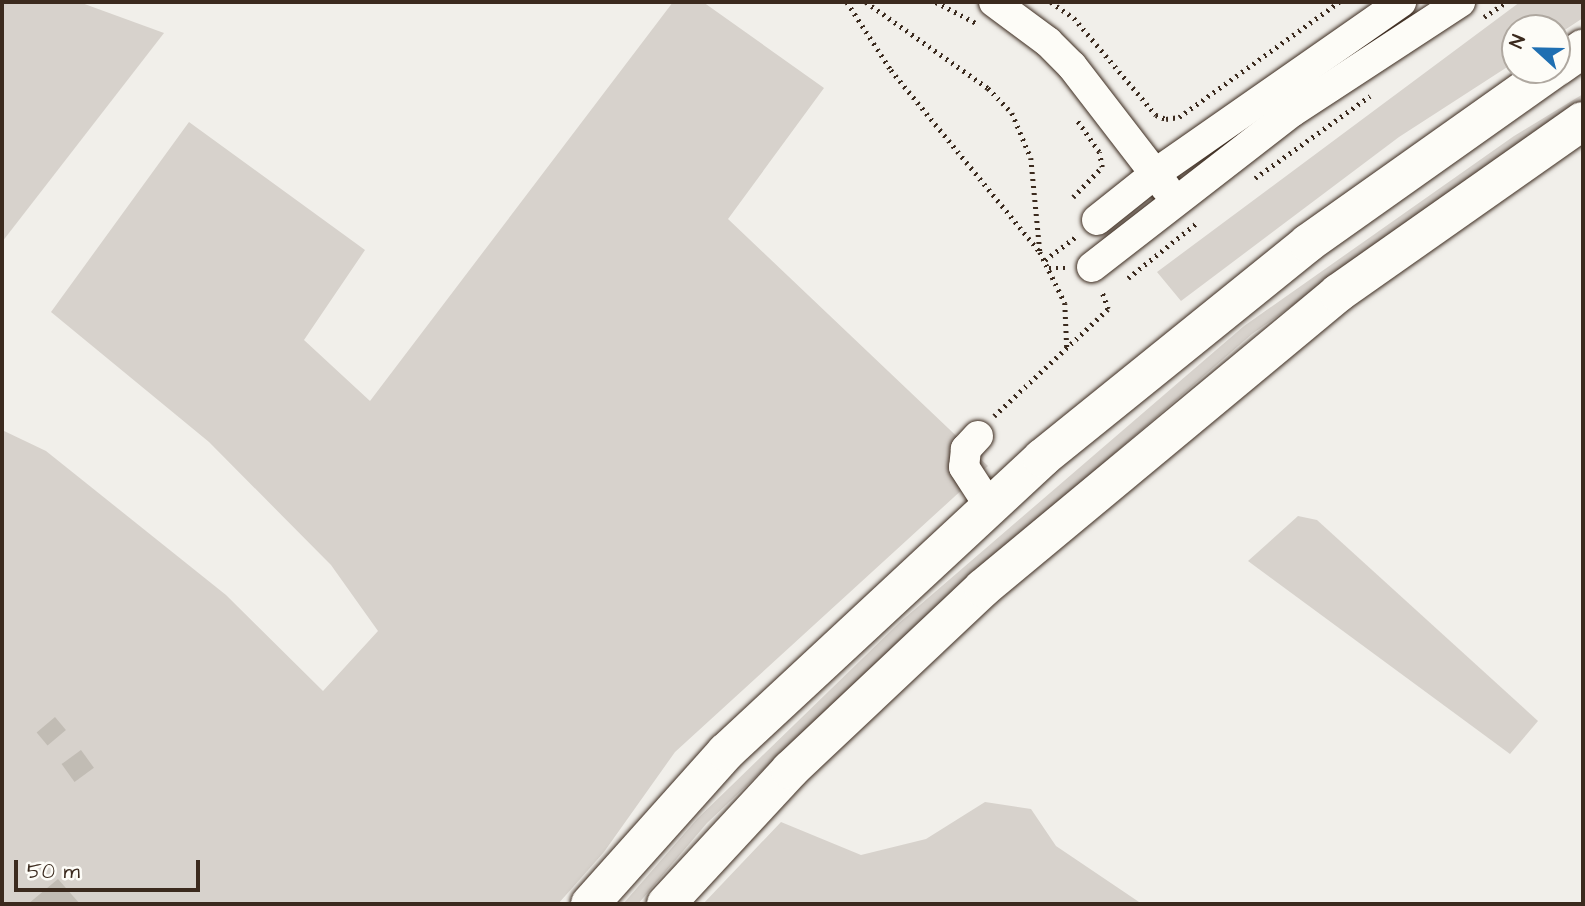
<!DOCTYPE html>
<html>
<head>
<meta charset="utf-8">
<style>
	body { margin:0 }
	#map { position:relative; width:1585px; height:906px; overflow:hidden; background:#f1efea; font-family:"Architects Daughter",sans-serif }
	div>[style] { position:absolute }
	.green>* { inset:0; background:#d7d2cc }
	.building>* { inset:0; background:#c1bcb4; transform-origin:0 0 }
	.path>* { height:4.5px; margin-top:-2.25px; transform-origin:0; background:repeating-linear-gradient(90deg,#3b2a1e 0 2px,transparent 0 7px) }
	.roads { filter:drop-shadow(0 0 2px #3b2a1e) drop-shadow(0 0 2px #3b2a1e) }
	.minor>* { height:30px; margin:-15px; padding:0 15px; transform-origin:15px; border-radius:15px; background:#fdfcf7 }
	.trunk>* { height:38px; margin:-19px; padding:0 19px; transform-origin:19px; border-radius:19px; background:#fdfcf7 }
	span { translate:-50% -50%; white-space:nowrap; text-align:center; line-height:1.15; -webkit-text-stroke:6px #fdfcf7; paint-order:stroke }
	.frame { position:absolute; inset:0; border:4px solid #3b2a1e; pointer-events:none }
	.north { position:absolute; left:1501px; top:14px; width:70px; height:70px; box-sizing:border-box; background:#fdfcf7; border:2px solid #afa8a0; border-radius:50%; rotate:292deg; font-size:19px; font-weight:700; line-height:28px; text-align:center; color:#3b2a1e }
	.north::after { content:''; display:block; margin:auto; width:24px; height:32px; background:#1f6fb2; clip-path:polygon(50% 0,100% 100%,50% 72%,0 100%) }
	.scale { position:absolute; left:14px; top:860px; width:186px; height:32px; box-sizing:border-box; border:4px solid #3b2a1e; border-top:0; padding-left:9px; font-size:21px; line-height:24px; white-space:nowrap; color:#3b2a1e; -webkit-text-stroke:5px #fdfcf7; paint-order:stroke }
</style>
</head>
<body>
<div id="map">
	<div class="green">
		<i style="clip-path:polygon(2px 2px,79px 2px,164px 33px,2px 242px)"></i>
		<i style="clip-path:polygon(673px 2px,703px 2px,824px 88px,728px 219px,988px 466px,675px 752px,604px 852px,558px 904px,2px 904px,2px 430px,46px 451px,226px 595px,323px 691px,378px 631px,331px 565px,209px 442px,51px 312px,189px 122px,365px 250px,304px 340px,370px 401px)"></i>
		<i style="clip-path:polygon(1520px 2px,1583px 2px,1583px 18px,1557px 35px,1557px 28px,1515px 28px,1515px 62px,1399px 137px,1181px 301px,1157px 272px)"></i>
		<i style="clip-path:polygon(1583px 94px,1583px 106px,1521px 145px,1252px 334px,910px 631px,707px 823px,638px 904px,623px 904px,697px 819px,899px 623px,1244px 326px,1514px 136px)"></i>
		<i style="clip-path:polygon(1298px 516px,1317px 520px,1538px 721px,1510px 754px,1248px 561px)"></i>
		<i style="clip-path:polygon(985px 802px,1031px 809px,1056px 846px,1142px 904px,703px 904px,781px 822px,861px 855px,926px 839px)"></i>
	</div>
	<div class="building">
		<i style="left:55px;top:717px;width:17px;height:24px;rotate:50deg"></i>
		<i style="left:81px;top:750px;width:22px;height:24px;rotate:54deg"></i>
		<i style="clip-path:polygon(58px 879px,80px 904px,28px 904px)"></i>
	</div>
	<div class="path">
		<i style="left:847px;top:2px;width:81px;rotate:57.1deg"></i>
		<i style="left:891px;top:70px;width:235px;rotate:50.7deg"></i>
		<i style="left:1040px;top:252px;width:57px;rotate:63.9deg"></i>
		<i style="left:1065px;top:303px;width:45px;rotate:87.5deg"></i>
		<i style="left:866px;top:2px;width:149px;rotate:35.2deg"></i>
		<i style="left:988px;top:88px;width:35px;rotate:46deg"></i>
		<i style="left:1012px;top:113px;width:49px;rotate:67.1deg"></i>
		<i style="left:1031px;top:158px;width:94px;rotate:84.5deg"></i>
		<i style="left:936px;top:2px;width:45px;rotate:27.7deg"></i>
		<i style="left:1051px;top:2px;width:28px;rotate:35deg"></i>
		<i style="left:1074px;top:18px;width:127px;rotate:49.8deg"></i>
		<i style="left:1156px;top:115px;width:11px;rotate:22deg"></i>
		<i style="left:1166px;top:119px;width:13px;rotate:-9deg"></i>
		<i style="left:1179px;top:117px;width:197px;rotate:-35.7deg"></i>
		<i style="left:1484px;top:17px;width:27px;rotate:-34deg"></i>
		<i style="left:1255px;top:178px;width:141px;rotate:-35.5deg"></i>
		<i style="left:1073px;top:197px;width:42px;rotate:-46deg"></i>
		<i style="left:1102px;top:167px;width:15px;rotate:-101deg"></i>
		<i style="left:1099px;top:152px;width:39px;rotate:-125deg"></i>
		<i style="left:1045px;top:260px;width:41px;rotate:-37.1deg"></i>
		<i style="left:1049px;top:268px;width:17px"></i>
		<i style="left:1128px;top:278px;width:90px;rotate:-38.7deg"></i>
		<i style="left:994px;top:416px;width:156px;rotate:-43.2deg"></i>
		<i style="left:1108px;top:309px;width:20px;rotate:-110deg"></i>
	</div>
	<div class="roads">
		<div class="minor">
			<i style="left:994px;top:2px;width:67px;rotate:36.5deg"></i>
			<i style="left:1048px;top:42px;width:34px;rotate:45deg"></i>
			<i style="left:1072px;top:66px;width:154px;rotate:52.4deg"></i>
			<i style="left:1097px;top:220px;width:75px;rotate:-38.5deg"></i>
			<i style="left:1156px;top:173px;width:299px;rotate:-34.9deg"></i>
			<i style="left:1092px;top:267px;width:253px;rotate:-37.8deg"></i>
			<i style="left:1292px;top:112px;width:201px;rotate:-33.2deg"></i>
			<i style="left:978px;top:436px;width:18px;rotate:133deg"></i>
			<i style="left:966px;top:449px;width:18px;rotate:96deg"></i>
			<i style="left:964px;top:467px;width:48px;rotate:57deg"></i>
		</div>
		<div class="trunk">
			<i style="left:1557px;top:67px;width:32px;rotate:-35deg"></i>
			<i style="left:590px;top:904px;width:204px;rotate:-48.2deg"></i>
			<i style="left:726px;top:752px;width:432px;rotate:-42.9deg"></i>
			<i style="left:1042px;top:458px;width:342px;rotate:-38.9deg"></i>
			<i style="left:1308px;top:243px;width:299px;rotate:-35.3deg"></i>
			<i style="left:666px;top:904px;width:183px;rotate:-47.2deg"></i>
			<i style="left:790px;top:770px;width:265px;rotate:-43.3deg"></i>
			<i style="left:983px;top:588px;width:462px;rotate:-39.7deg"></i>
			<i style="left:1338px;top:293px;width:299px;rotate:-35.1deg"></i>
		</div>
	</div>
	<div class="frame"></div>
	<div class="north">N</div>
	<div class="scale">50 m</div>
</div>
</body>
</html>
